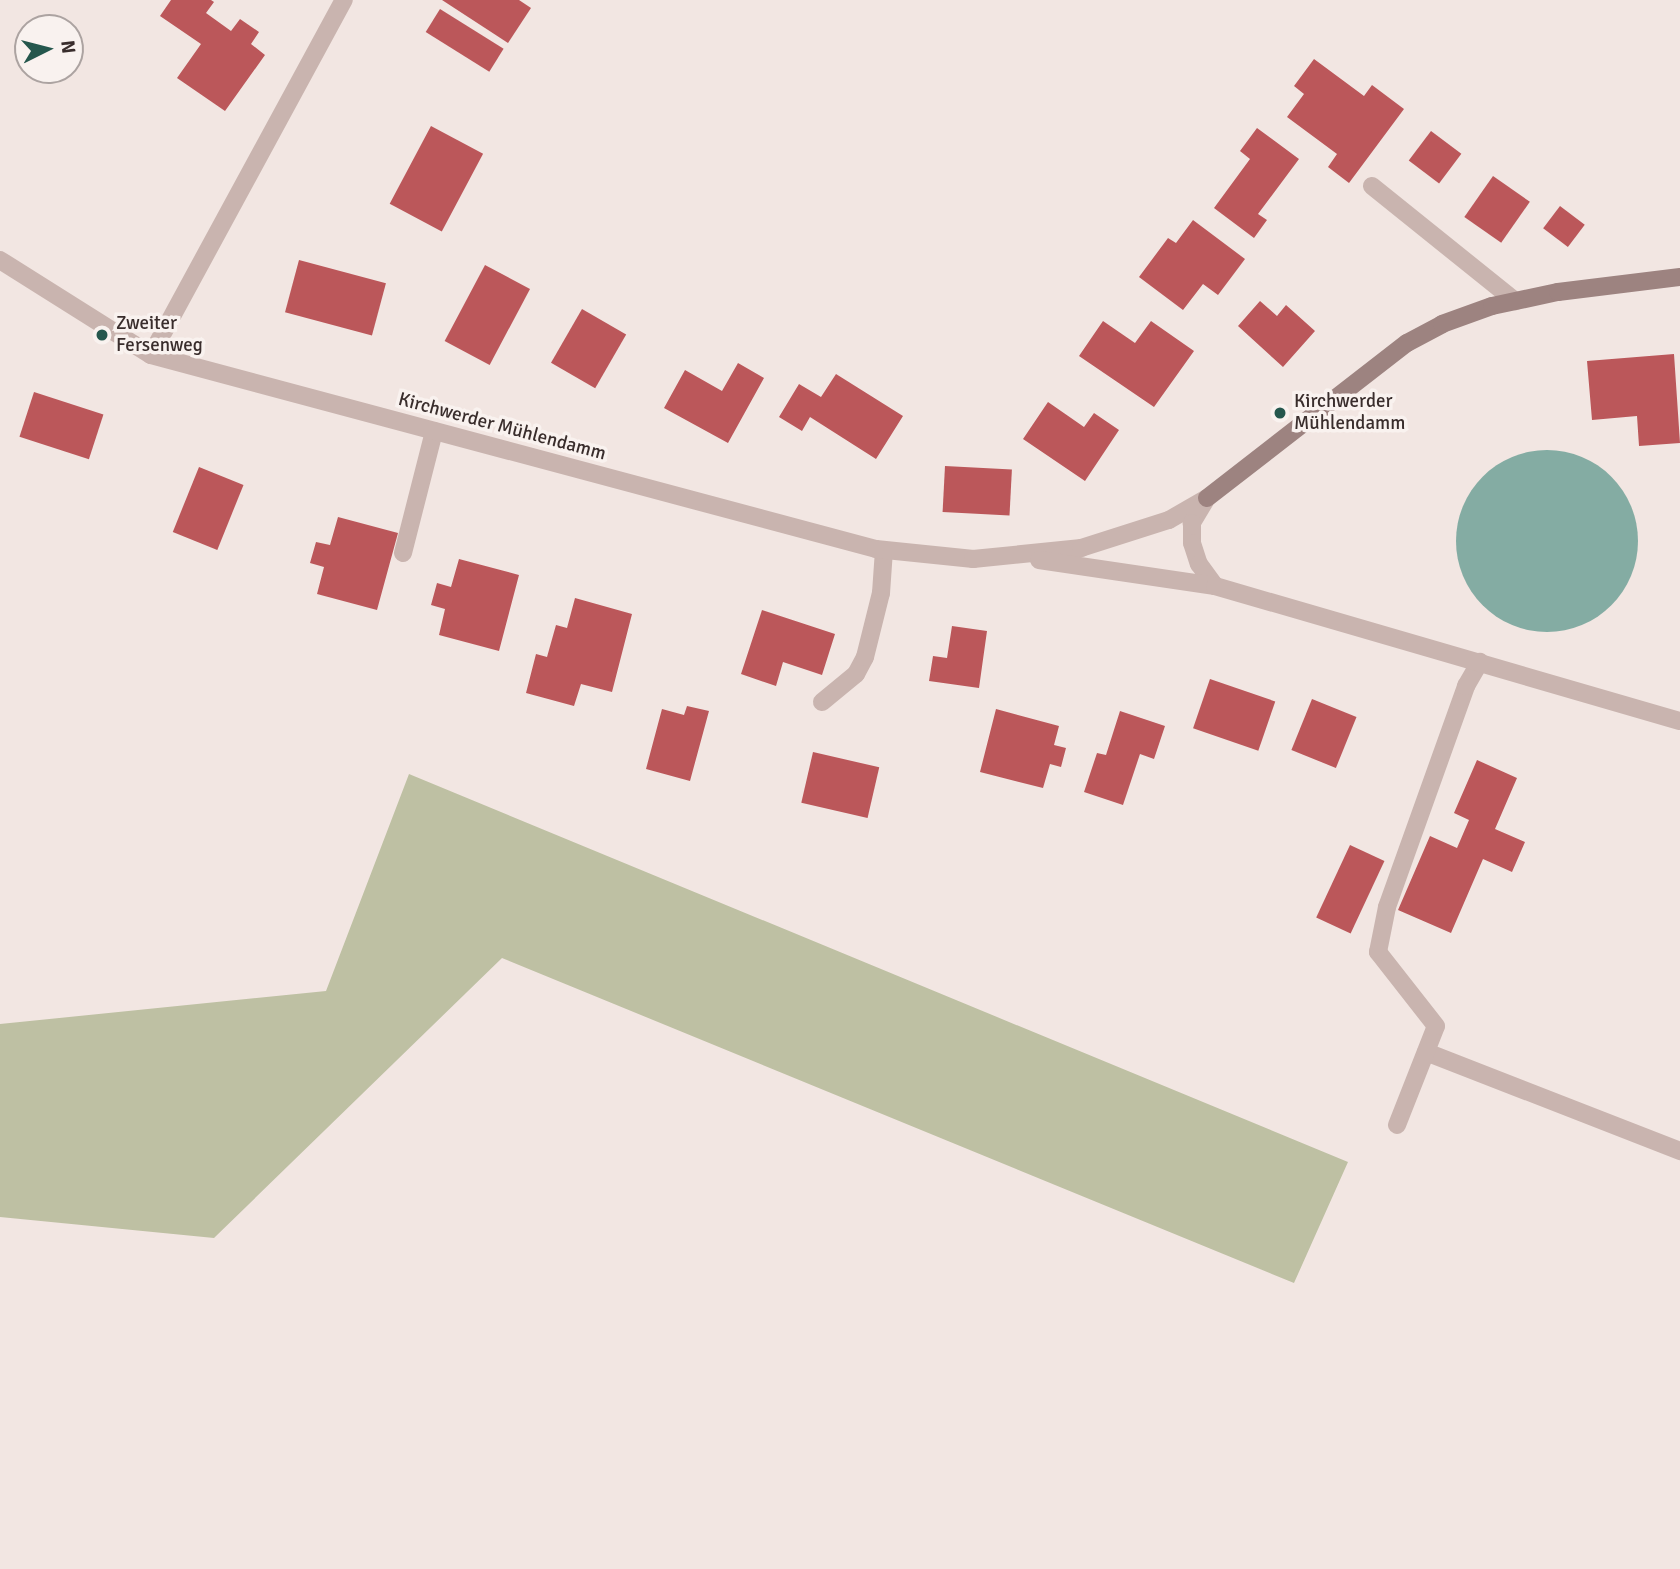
<!DOCTYPE html>
<html>
<head>
<meta charset="utf-8">
<style>
	body { margin:0 }
	#map { position:relative; width:1680px; height:1569px; overflow:hidden; background:#f2e6e2; font-family:Signika,sans-serif }
	div>[style] { position:absolute }
	.green>* { inset:0; background:#bec0a3 }
	.water>* { inset:0; background:#84aca3 }
	.round { border-radius:50% }
	.building>* { inset:0; background:#bb575a; transform-origin:0 0 }
	.lane>* { height:18px; margin:-9px; padding:0 9px; transform-origin:9px; border-radius:9px; background:#c9b4af }
	.street>* { height:18px; margin:-9px; padding:0 9px; transform-origin:9px; border-radius:9px; background:#c9b4af }
	.secondary>* { height:18px; margin:-9px; padding:0 9px; transform-origin:9px; border-radius:9px; background:#9d8380 }
	.dots>* { width:19px; height:19px; translate:-50% -50%; box-sizing:border-box; border:4px solid #f9f2ef; border-radius:50% }
	span { translate:-50% -50%; white-space:nowrap; text-align:center; line-height:1.15; -webkit-text-stroke:7px #f9f2ef; paint-order:stroke }
	.poi-label { font-size:19px; color:#392d2c }
	.left { translate:0 -50%; text-align:left }
	.street-label { font-size:19px; color:#392d2c }
	.north { position:absolute; left:14px; top:14px; width:70px; height:70px; box-sizing:border-box; background:#f9f2ef; border:2px solid #aca3a1; border-radius:50%; rotate:84deg; font-size:19px; font-weight:700; line-height:28px; text-align:center; color:#392d2c }
	.north::after { content:''; display:block; margin:auto; width:24px; height:32px; background:#25574d; clip-path:polygon(50% 0,100% 100%,50% 72%,0 100%) }
</style>
</head>
<body>
<div id="map">
	<div class="green">
		<i style="clip-path:polygon(409px 774px,1348px 1162px,1294px 1283px,502px 958px,214px 1238px,0 1217px,0 1024px,326px 991px)"></i>
	</div>
	<div class="water">
		<i class="round" style="left:1456px;top:450px;width:182px;height:182px"></i>
	</div>
	<div class="building">
		<i style="clip-path:polygon(171px 0,211px 0,214px 2px,206px 13px,231px 31px,240px 19px,259px 32px,251px 44px,265px 55px,225px 111px,177px 78px,201px 44px,160px 16px)"></i>
		<i style="clip-path:polygon(442px 0,519px 0,531px 8px,508px 43px)"></i>
		<i style="left:440px;top:9px;width:75px;height:27px;rotate:32deg"></i>
		<i style="clip-path:polygon(1314px 59px,1364px 96px,1372px 85px,1404px 109px,1349px 183px,1328px 167px,1337px 154px,1287px 117px,1304px 94px,1294px 86px)"></i>
		<i style="left:431px;top:126px;width:59px;height:88px;rotate:28deg"></i>
		<i style="clip-path:polygon(1257px 128px,1299px 159px,1258px 214px,1267px 220px,1254px 238px,1214px 208px,1250px 159px,1240px 151px)"></i>
		<i style="left:1431px;top:131px;width:38px;height:37px;rotate:37deg"></i>
		<i style="left:1493px;top:176px;width:45px;height:50px;rotate:35deg"></i>
		<i style="left:1560px;top:206px;width:31px;height:28px;rotate:37deg"></i>
		<i style="clip-path:polygon(1193px 220px,1245px 259px,1218px 295px,1203px 284px,1183px 310px,1139px 277px,1168px 238px,1176px 243px)"></i>
		<i style="left:299px;top:260px;width:90px;height:54px;rotate:15deg"></i>
		<i style="left:485px;top:265px;width:51px;height:86px;rotate:28deg"></i>
		<i style="clip-path:polygon(1260px 301px,1277px 316px,1286px 305px,1315px 331px,1283px 367px,1238px 326px)"></i>
		<i style="left:582px;top:309px;width:51px;height:62px;rotate:30deg"></i>
		<i style="clip-path:polygon(1103px 321px,1135px 343px,1151px 321px,1194px 351px,1154px 407px,1079px 356px)"></i>
		<i style="clip-path:polygon(1674px 354px,1680px 443px,1639px 446px,1637px 416px,1592px 420px,1587px 361px)"></i>
		<i style="clip-path:polygon(738px 363px,764px 378px,728px 443px,664px 408px,685px 370px,722px 391px)"></i>
		<i style="clip-path:polygon(836px 374px,903px 416px,876px 459px,810px 417px,802px 431px,779px 417px,799px 384px,821px 397px)"></i>
		<i style="left:34px;top:392px;width:73px;height:47px;rotate:18deg"></i>
		<i style="clip-path:polygon(1048px 402px,1084px 427px,1094px 413px,1119px 430px,1085px 481px,1023px 439px)"></i>
		<i style="left:945px;top:466px;width:67px;height:46px;rotate:3deg"></i>
		<i style="left:199px;top:467px;width:48px;height:70px;rotate:22deg"></i>
		<i style="clip-path:polygon(338px 517px,398px 533px,377px 610px,317px 594px,324px 567px,310px 563px,316px 542px,330px 545px)"></i>
		<i style="clip-path:polygon(459px 559px,519px 575px,499px 651px,439px 635px,445px 609px,431px 605px,437px 583px,451px 587px)"></i>
		<i style="clip-path:polygon(575px 598px,632px 614px,612px 692px,581px 684px,574px 706px,526px 693px,536px 654px,547px 657px,556px 625px,567px 628px)"></i>
		<i style="clip-path:polygon(762px 610px,835px 634px,822px 675px,783px 662px,776px 686px,741px 674px)"></i>
		<i style="clip-path:polygon(952px 626px,987px 631px,979px 688px,929px 681px,933px 656px,947px 658px)"></i>
		<i style="left:1210px;top:679px;width:69px;height:52px;rotate:19deg"></i>
		<i style="left:1312px;top:699px;width:48px;height:55px;rotate:22deg"></i>
		<i style="clip-path:polygon(687px 706px,709px 711px,690px 781px,646px 769px,662px 709px,684px 715px)"></i>
		<i style="clip-path:polygon(996px 709px,1059px 726px,1054px 745px,1066px 748px,1061px 767px,1050px 764px,1043px 788px,980px 772px)"></i>
		<i style="clip-path:polygon(1120px 711px,1165px 726px,1154px 759px,1140px 754px,1123px 805px,1084px 792px,1097px 753px,1106px 755px)"></i>
		<i style="left:813px;top:752px;width:68px;height:52px;rotate:13deg"></i>
		<i style="clip-path:polygon(1477px 760px,1517px 778px,1495px 829px,1525px 842px,1512px 872px,1483px 859px,1451px 933px,1398px 910px,1430px 836px,1457px 848px,1469px 820px,1454px 813px)"></i>
		<i style="left:1350px;top:845px;width:38px;height:80px;rotate:25deg"></i>
	</div>
	<div class="lane">
		<i style="left:1372px;top:186px;width:184px;rotate:38.8deg"></i>
		<i style="left:403px;top:553px;width:126px;rotate:-75.7deg"></i>
		<i style="left:822px;top:702px;width:44px;rotate:-39.5deg"></i>
		<i style="left:856px;top:674px;width:19px;rotate:-62deg"></i>
		<i style="left:865px;top:657px;width:66px;rotate:-76deg"></i>
		<i style="left:881px;top:593px;width:43px;rotate:-86deg"></i>
		<i style="left:1426px;top:1052px;width:273px;rotate:21.3deg"></i>
		<i style="left:1397px;top:1125px;width:106px;rotate:-68.5deg"></i>
		<i style="left:1436px;top:1026px;width:94px;rotate:-128.1deg"></i>
		<i style="left:1378px;top:952px;width:46px;rotate:-78.7deg"></i>
		<i style="left:1387px;top:907px;width:235px;rotate:-70.3deg"></i>
		<i style="left:1466px;top:686px;width:28px;rotate:-60deg"></i>
	</div>
	<div class="street">
		<i style="left:0;top:260px;width:178px;rotate:32.2deg"></i>
		<i style="left:151px;top:355px;width:751px;rotate:14.98deg"></i>
		<i style="left:876px;top:549px;width:98px;rotate:5.9deg"></i>
		<i style="left:973px;top:559px;width:109px;rotate:-5.8deg"></i>
		<i style="left:1081px;top:548px;width:92px;rotate:-17.7deg"></i>
		<i style="left:1169px;top:520px;width:44px;rotate:-30.1deg"></i>
		<i style="left:151px;top:355px;width:404px;rotate:-61.5deg"></i>
		<i style="left:1205px;top:501px;width:26px;rotate:121deg"></i>
		<i style="left:1192px;top:523px;width:20px;rotate:90deg"></i>
		<i style="left:1192px;top:543px;width:22px;rotate:72deg"></i>
		<i style="left:1199px;top:564px;width:27px;rotate:54deg"></i>
		<i style="left:1039px;top:560px;width:178px;rotate:8.4deg"></i>
		<i style="left:1215px;top:586px;width:484px;rotate:16.2deg"></i>
	</div>
	<div class="secondary">
		<i style="left:1207px;top:498px;width:253px;rotate:-37.8deg"></i>
		<i style="left:1407px;top:343px;width:40px;rotate:-28deg"></i>
		<i style="left:1442px;top:324px;width:53px;rotate:-19.8deg"></i>
		<i style="left:1492px;top:306px;width:67px;rotate:-12deg"></i>
		<i style="left:1558px;top:292px;width:123px;rotate:-7deg"></i>
	</div>
	<div class="dots">
		<i style="left:102px;top:335px;background:#25574d"></i>
		<i style="left:1280px;top:413px;background:#25574d"></i>
	</div>
	<div class="poi-label">
		<span class="left" style="left:116px;top:335px">Zweiter<br>Fersenweg</span>
		<span class="left" style="left:1294px;top:413px">Kirchwerder<br>Mühlendamm</span>
	</div>
	<div class="street-label">
		<span style="left:502px;top:427px;rotate:15deg">Kirchwerder Mühlendamm</span>
	</div>
	<div class="north">N</div>
</div>
</body>
</html>
